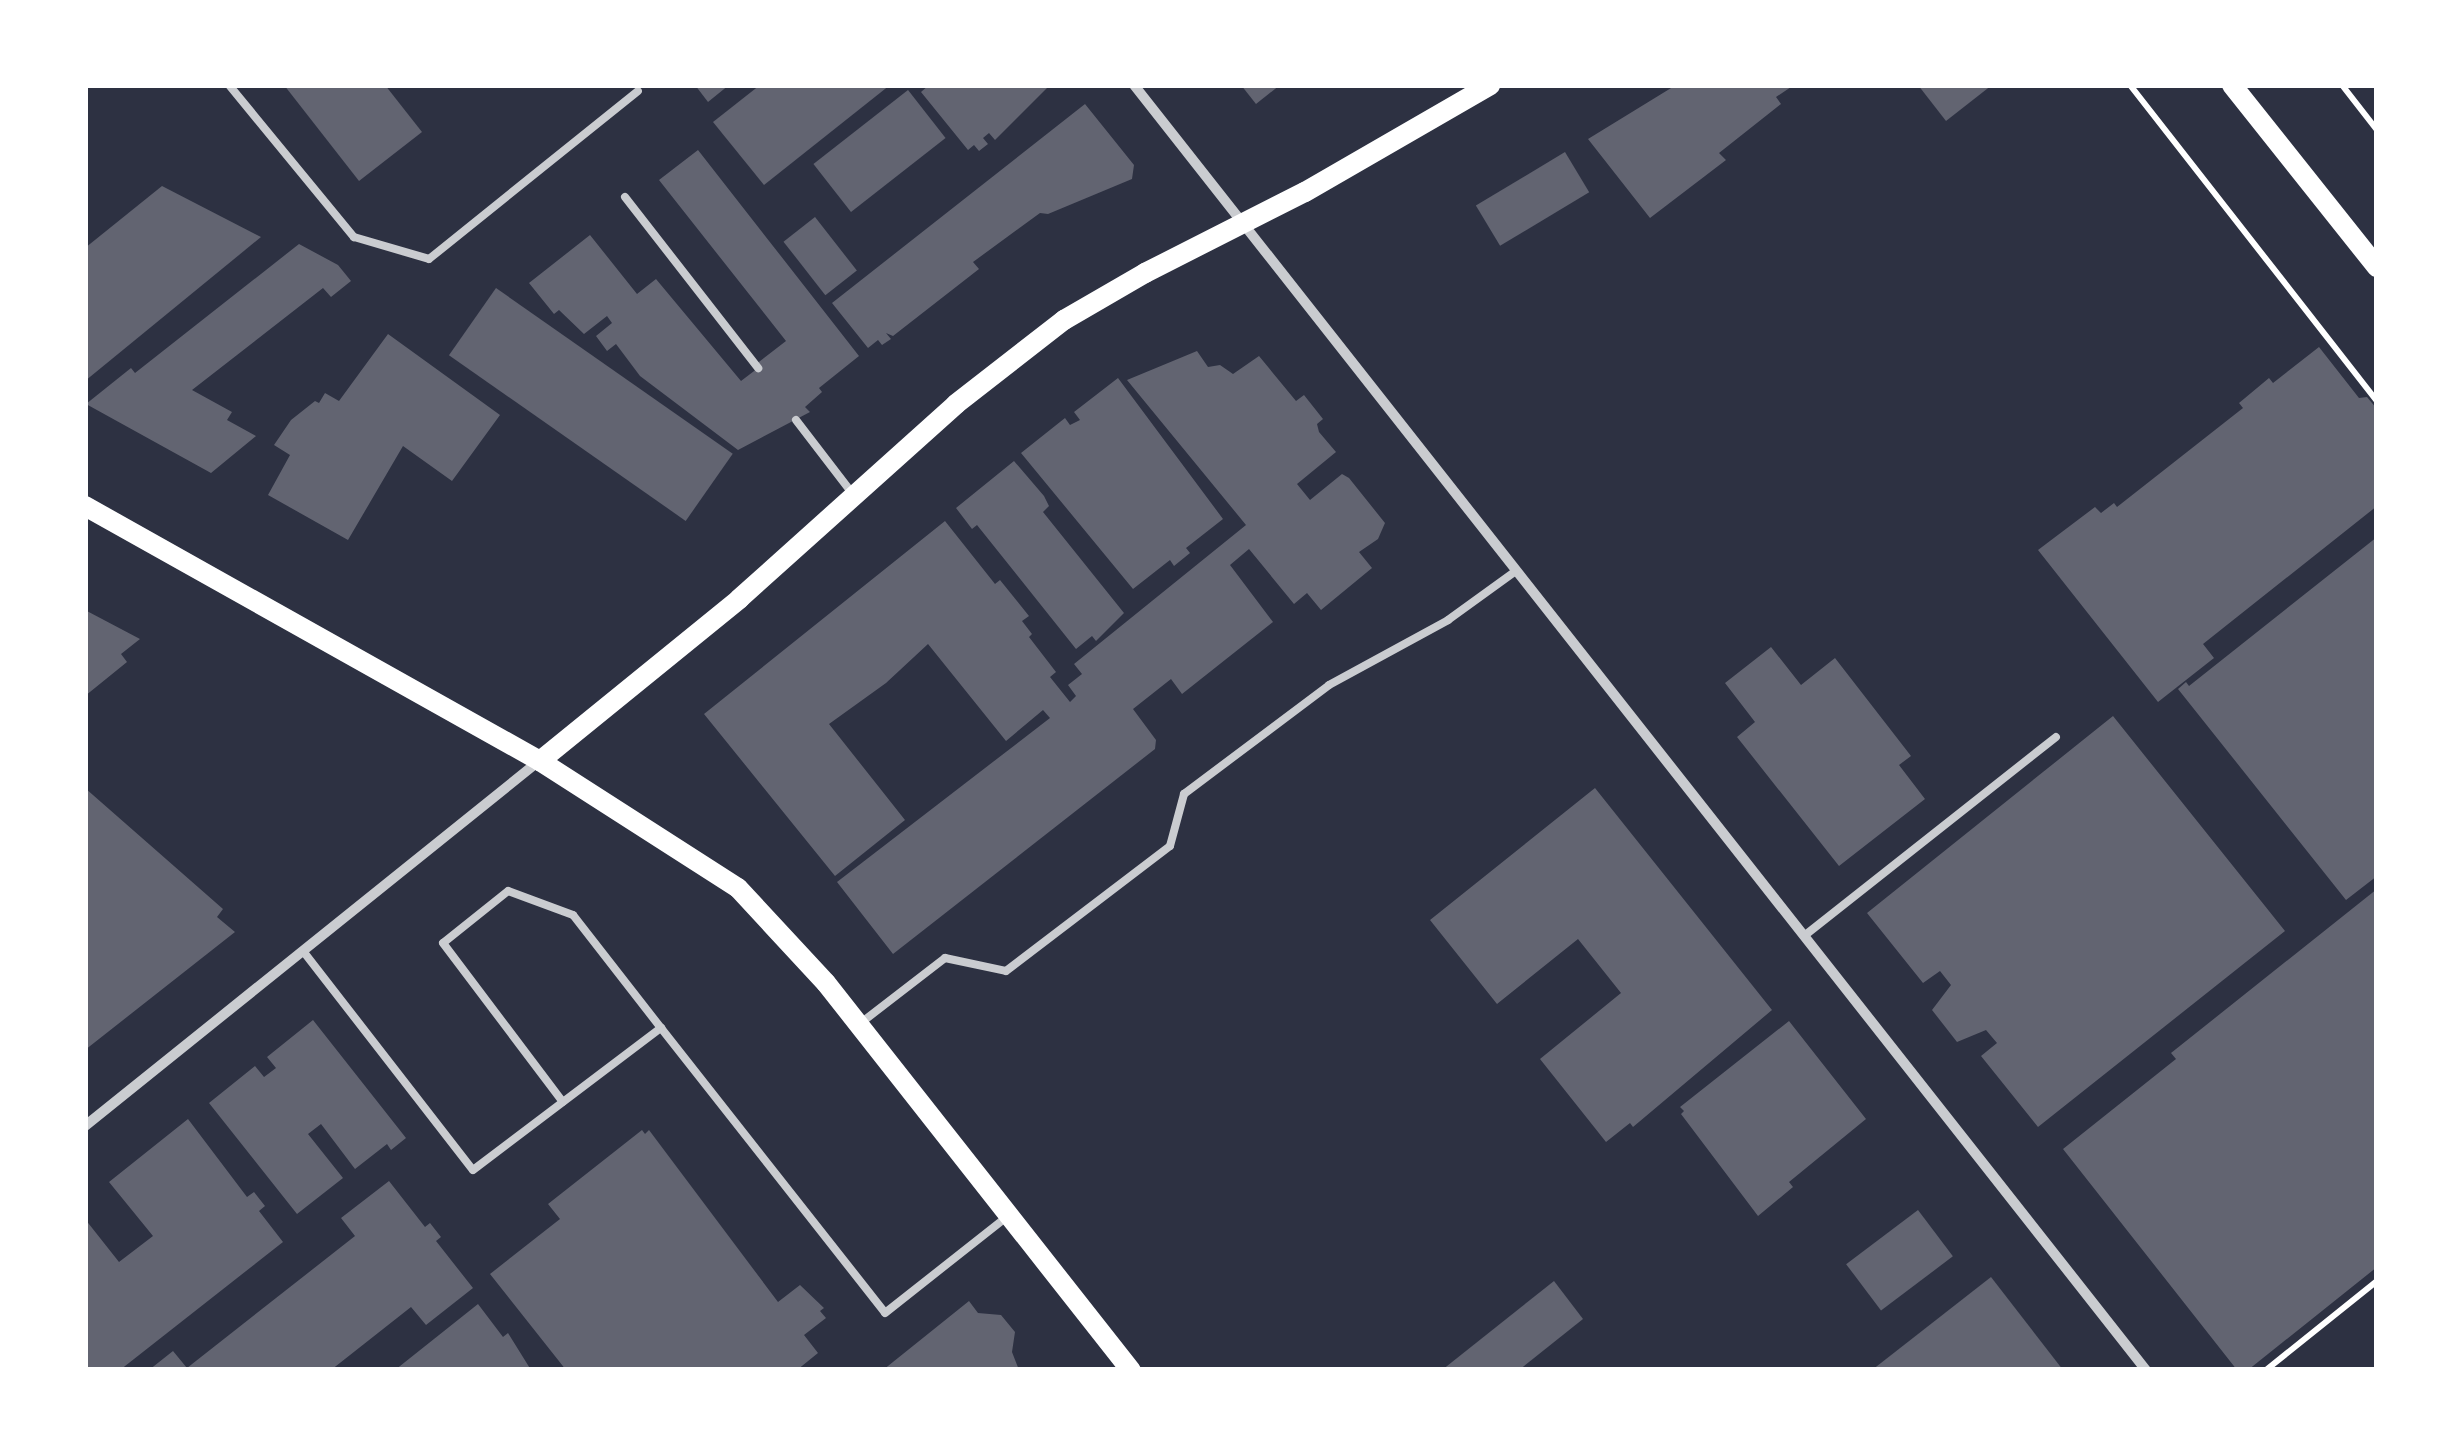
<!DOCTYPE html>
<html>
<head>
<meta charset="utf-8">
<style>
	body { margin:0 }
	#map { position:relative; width:2462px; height:1455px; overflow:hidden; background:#2d3142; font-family:"Fira Sans",sans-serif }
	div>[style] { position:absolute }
	.building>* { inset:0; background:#626471; transform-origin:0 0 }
	.path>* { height:6px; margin:-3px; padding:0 3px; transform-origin:3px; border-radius:3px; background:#fff }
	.service>* { height:8px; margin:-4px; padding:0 4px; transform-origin:4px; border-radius:4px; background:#caccd0 }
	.minor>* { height:10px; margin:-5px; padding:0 5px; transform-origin:5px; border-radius:5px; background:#caccd0 }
	.secondary>* { height:20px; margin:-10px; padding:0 10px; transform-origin:10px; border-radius:10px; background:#fff }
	span { translate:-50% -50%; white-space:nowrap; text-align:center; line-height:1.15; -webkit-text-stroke:10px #fff; paint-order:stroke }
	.frame { position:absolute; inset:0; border:88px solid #fff; pointer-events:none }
</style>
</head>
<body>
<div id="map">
	<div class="building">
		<i style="clip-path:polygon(284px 85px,385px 85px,422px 132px,359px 181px)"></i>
		<i style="clip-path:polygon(695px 85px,729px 85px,708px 102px)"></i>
		<i style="clip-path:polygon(760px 85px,890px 85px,764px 185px,713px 122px)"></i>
		<i style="clip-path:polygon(929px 85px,1046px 85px,1048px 87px,995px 140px,989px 133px,983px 138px,988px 144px,979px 151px,974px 145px,968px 150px,921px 92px)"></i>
		<i style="clip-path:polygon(1241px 85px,1280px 85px,1256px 104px)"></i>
		<i style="clip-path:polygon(1676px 85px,1794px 85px,1776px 97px,1781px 104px,1719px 153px,1726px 160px,1650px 218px,1588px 139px)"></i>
		<i style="clip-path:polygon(1918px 85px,1992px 85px,1946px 121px)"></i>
		<i style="left:908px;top:90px;width:61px;height:120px;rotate:52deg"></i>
		<i style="clip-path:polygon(1085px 104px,1134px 165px,1132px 179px,1048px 214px,1040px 213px,973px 262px,979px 269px,893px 336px,886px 333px,891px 339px,882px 345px,878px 340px,868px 348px,832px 303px)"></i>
		<i style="clip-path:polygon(698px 150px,859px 356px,819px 388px,822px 392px,805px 407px,810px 412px,738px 450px,640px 376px,616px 344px,607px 351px,596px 336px,612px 323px,607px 316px,584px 334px,559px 310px,554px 314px,529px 283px,590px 235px,637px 294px,656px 279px,741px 381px,758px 368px,755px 365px,786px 341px,659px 180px)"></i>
		<i style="left:1565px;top:152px;width:47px;height:104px;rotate:59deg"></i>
		<i style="clip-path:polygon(162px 186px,261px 237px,85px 381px,85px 248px)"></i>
		<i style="left:815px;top:217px;width:68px;height:40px;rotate:52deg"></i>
		<i style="clip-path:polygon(299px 244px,338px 265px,351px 281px,331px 297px,323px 288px,192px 390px,232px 412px,227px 420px,256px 436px,211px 473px,86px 404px,131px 368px,135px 373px)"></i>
		<i style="left:496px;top:288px;width:289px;height:82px;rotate:35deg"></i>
		<i style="clip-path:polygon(388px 334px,500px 415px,452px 481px,403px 446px,348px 540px,268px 495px,290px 455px,274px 445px,291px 420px,315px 401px,319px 403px,325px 393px,339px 401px)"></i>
		<i style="clip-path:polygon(2319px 347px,2359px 398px,2367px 397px,2377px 409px,2377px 506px,2203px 644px,2214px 658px,2158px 702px,2038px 550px,2095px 507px,2101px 513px,2114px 503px,2117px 507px,2243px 408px,2239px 403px,2269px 378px,2273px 383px)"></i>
		<i style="clip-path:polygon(1197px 351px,1208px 367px,1220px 365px,1233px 374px,1259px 356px,1296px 401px,1304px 395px,1323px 419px,1317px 424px,1319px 432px,1336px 452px,1297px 484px,1310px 500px,1342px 474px,1349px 478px,1385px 523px,1378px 539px,1359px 552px,1372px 568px,1321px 610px,1307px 593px,1294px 604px,1249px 549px,1230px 565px,1273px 622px,1182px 694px,1171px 679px,1133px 709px,1156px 740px,1155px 749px,893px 954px,837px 882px,1050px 718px,1043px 710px,1006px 741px,928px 644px,886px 683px,829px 724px,905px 820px,835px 876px,704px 714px,945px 521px,995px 584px,1000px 580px,1029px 616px,1022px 621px,1032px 634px,1029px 637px,1056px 672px,1050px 677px,1070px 702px,1076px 696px,1068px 685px,1082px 674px,1074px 664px,1246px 525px,1127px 380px)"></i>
		<i style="clip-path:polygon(1118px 378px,1223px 519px,1186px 548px,1190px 553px,1174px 566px,1170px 560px,1133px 589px,1021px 453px,1065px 418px,1070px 425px,1080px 420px,1074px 412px)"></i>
		<i style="clip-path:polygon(1014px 461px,1044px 496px,1049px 506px,1043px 512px,1124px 613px,1096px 641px,1092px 636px,1076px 649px,977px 525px,972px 529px,956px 508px)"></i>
		<i style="clip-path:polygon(2377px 537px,2377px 876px,2346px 900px,2178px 689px,2186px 682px,2189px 686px)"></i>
		<i style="clip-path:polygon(85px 610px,140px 639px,121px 654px,127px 662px,85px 696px)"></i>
		<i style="clip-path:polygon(1771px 647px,1801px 685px,1835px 658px,1911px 756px,1899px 765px,1925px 799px,1839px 866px,1737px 737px,1755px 722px,1725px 683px)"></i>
		<i style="clip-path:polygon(2113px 716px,2285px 931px,2038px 1127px,1981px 1056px,1997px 1043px,1986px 1030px,1957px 1042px,1932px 1010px,1951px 985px,1940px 971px,1923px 983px,1867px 913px)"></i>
		<i style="clip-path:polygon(85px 788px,223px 909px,217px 917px,235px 932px,85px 1050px)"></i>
		<i style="clip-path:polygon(1595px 788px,1772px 1010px,1633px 1127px,1630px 1123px,1606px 1142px,1540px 1059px,1621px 993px,1578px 939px,1497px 1004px,1430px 920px)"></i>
		<i style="clip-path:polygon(2377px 889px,2377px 1267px,2248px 1370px,2237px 1370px,2063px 1149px,2176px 1059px,2171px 1053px)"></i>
		<i style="clip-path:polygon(313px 1020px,406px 1138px,391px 1150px,387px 1144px,355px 1169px,321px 1124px,308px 1134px,343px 1178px,297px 1214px,209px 1103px,255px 1066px,264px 1077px,276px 1068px,267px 1057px)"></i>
		<i style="clip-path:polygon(1789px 1021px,1866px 1119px,1789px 1182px,1793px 1187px,1758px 1216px,1681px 1114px,1684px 1111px,1680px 1107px)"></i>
		<i style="clip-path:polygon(188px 1119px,247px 1197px,254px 1192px,265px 1206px,259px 1211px,283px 1242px,120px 1370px,85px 1370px,85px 1219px,119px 1262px,153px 1236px,109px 1182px)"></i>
		<i style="clip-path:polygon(642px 1130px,645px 1134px,649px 1130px,778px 1302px,800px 1285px,824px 1308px,820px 1311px,826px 1318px,804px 1335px,818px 1353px,797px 1370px,566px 1370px,490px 1274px,560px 1219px,548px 1204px)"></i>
		<i style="clip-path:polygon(389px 1181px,425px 1227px,430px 1223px,441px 1237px,436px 1241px,473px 1288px,426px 1325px,411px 1307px,331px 1370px,149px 1370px,173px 1351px,187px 1368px,355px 1236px,341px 1218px)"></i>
		<i style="left:1918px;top:1210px;width:58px;height:90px;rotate:53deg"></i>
		<i style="clip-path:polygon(1991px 1277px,2063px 1370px,1872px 1370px)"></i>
		<i style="clip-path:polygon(1554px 1281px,1583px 1319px,1519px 1370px,1442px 1370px)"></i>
		<i style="clip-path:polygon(969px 1301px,978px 1313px,1001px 1315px,1015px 1332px,1012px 1352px,1019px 1370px,883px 1370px)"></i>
		<i style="clip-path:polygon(478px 1304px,503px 1337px,508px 1333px,531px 1370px,395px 1370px)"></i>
	</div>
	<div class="path">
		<i style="left:2130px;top:85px;width:401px;rotate:52deg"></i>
		<i style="left:2342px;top:85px;width:57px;rotate:52.1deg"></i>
		<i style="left:2266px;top:1370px;width:142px;rotate:-38.7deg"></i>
	</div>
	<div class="service">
		<i style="left:229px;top:85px;width:197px;rotate:50.6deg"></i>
		<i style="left:354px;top:237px;width:78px;rotate:16.3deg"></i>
		<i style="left:429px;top:259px;width:268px;rotate:-38.8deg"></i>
		<i style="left:625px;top:197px;width:217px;rotate:52.1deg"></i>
		<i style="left:796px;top:420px;width:92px;rotate:52.5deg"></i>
		<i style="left:1804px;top:936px;width:321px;rotate:-38.3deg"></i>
		<i style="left:303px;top:951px;width:277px;rotate:52.2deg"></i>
		<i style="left:473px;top:1170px;width:236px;rotate:-37.1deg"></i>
		<i style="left:661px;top:1028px;width:143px;rotate:-127.9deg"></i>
		<i style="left:573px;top:915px;width:69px;rotate:-159.7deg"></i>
		<i style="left:508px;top:891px;width:83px;rotate:141.3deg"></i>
		<i style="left:443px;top:943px;width:199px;rotate:53deg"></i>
		<i style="left:862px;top:1022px;width:105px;rotate:-37.6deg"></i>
		<i style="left:945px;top:958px;width:62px;rotate:12deg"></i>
		<i style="left:1006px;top:971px;width:206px;rotate:-37.3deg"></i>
		<i style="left:1170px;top:846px;width:54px;rotate:-74.9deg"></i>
		<i style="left:1184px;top:794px;width:181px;rotate:-36.9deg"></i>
		<i style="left:1329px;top:685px;width:136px;rotate:-28.6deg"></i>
		<i style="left:1448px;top:620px;width:84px;rotate:-35.8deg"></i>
		<i style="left:661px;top:1028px;width:362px;rotate:51.8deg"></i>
		<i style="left:885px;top:1313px;width:158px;rotate:-38.3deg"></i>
	</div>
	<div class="minor">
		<i style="left:1134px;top:85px;width:1636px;rotate:51.78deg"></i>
		<i style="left:85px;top:1126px;width:583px;rotate:-38.8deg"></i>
	</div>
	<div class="secondary">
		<i style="left:2232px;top:85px;width:233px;rotate:51.5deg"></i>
		<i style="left:85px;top:506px;width:522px;rotate:29.27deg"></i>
		<i style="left:540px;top:761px;width:235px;rotate:32.7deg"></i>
		<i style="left:738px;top:888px;width:129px;rotate:47.2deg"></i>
		<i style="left:826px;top:983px;width:493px;rotate:51.8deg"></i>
		<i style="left:540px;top:761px;width:257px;rotate:-39.1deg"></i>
		<i style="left:739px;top:599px;width:292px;rotate:-41.9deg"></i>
		<i style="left:956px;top:404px;width:137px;rotate:-37.9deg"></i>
		<i style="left:1064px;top:320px;width:94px;rotate:-30.1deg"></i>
		<i style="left:1145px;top:273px;width:179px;rotate:-26.9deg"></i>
		<i style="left:1305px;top:192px;width:214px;rotate:-30deg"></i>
	</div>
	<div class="frame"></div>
</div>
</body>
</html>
